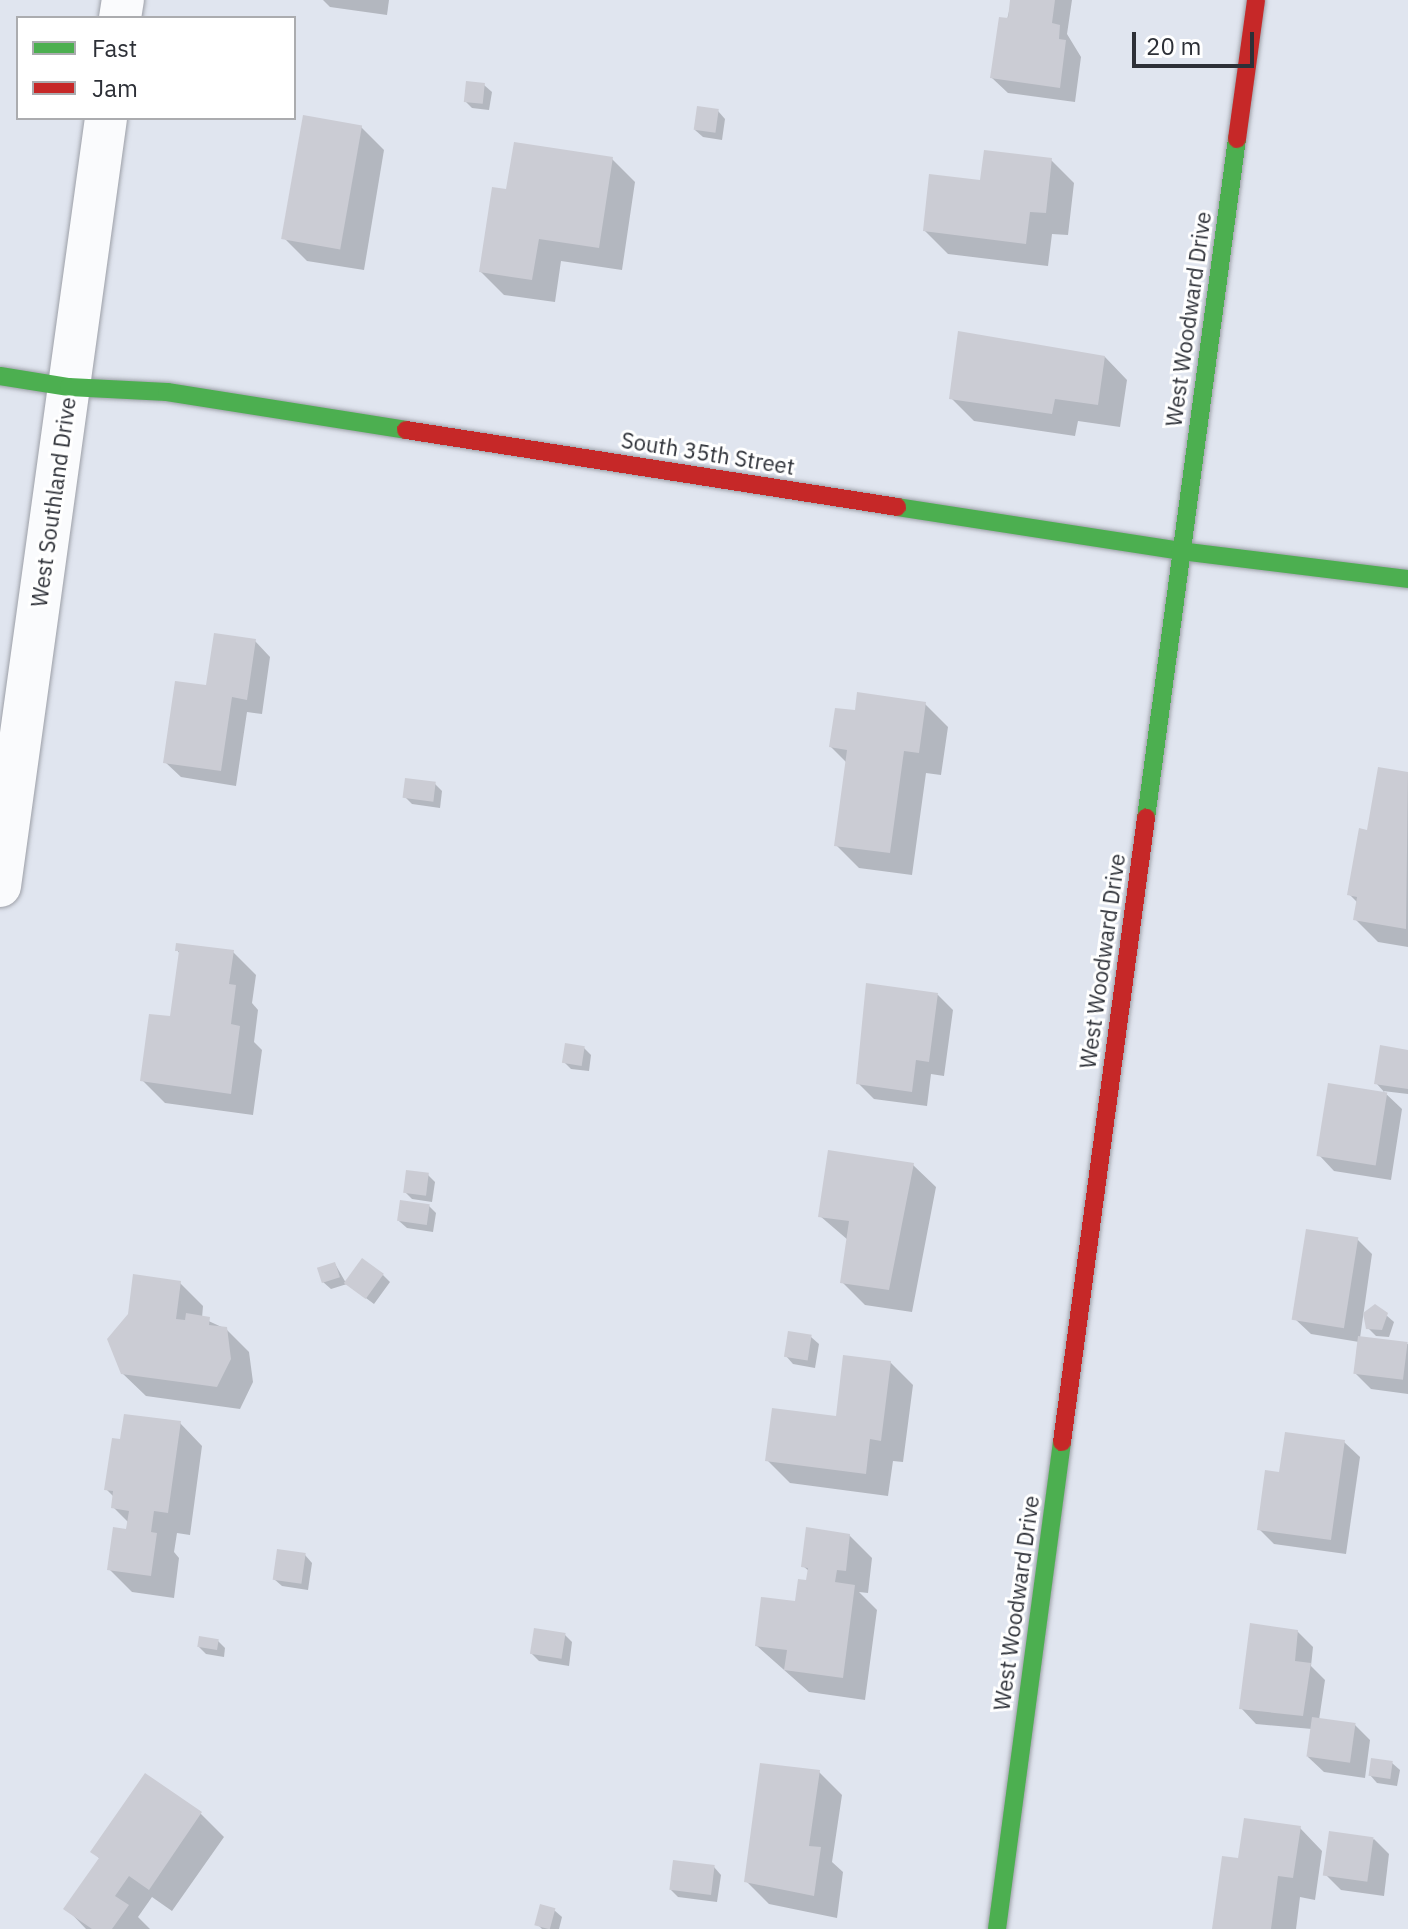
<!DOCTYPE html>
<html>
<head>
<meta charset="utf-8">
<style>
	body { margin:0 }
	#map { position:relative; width:1408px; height:1929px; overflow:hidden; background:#e0e5ef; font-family:"IBM Plex Sans",sans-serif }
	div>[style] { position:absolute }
	.shadow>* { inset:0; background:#0003 }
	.building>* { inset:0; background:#cbccd4; transform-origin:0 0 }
	.roads { filter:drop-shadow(0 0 2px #9c9fa7) drop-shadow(0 0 2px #9c9fa7) }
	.street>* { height:42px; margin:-21px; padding:0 21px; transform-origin:21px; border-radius:21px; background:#fafbfd }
	.fast>* { height:18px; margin:-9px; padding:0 9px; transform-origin:9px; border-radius:9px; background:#4caf50 }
	.jam>* { height:18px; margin:-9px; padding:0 9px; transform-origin:9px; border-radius:9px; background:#c62828 }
	span { translate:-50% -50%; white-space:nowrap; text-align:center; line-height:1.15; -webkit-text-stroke:6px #fff; paint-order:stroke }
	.street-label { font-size:22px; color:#2d3037 }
	.legend { position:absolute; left:16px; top:16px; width:280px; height:104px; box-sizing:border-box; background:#fff; border:2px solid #abacaf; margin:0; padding:10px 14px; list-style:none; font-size:24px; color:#2d3037 }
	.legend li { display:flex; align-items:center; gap:16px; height:40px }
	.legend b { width:40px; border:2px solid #abacaf }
	.scale { position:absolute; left:1132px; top:32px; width:122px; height:36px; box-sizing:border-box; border:4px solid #2d3037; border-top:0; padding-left:10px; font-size:24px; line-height:28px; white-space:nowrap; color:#2d3037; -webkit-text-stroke:6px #fff; paint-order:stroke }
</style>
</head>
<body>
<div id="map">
	<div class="shadow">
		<i style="clip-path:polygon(323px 0,389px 0,387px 15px,330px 7px)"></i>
		<i style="clip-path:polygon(1012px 0,1072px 0,1067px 34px,1081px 57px,1075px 102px,1008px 93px,992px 78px)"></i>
		<i style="clip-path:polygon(484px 85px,492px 92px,489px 110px,472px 108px,465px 101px)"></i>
		<i style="clip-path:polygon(718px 111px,725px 119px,722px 140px,703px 137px,695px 130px)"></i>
		<i style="clip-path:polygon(361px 127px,384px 150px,364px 270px,307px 261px,284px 238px)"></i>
		<i style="clip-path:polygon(612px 159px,635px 182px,622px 270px,561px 261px,555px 302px,504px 295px,481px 272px,508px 192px)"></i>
		<i style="clip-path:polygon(1051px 160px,1074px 183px,1068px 235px,1052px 234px,1048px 266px,948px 254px,925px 231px,982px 182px)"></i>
		<i style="clip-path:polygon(960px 333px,1105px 357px,1127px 380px,1120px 427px,1078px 421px,1075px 436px,974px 421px,951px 398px)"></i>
		<i style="clip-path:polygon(255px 641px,270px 657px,262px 714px,247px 712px,236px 786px,181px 777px,165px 762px,208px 687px)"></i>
		<i style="clip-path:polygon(925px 704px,948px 727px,941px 775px,926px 773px,912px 875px,859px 868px,836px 845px,847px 763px,831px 747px,856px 712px)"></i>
		<i style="clip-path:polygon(1379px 769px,1408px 774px,1408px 947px,1378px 942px,1355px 919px,1358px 903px,1349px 894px,1369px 832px)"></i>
		<i style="clip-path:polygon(435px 784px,442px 791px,440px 808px,412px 804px,405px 797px)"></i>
		<i style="clip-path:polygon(177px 950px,233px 952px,256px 975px,252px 1003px,258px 1010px,254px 1042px,262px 1050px,253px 1115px,165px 1103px,142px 1080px,171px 1018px,180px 954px)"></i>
		<i style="clip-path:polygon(868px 985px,938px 995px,953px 1010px,944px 1076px,931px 1074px,927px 1106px,874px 1099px,859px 1084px)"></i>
		<i style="clip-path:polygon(584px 1048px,591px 1055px,589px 1071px,571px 1069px,564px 1062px)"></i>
		<i style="clip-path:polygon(1408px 1052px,1408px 1094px,1383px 1091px,1402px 1109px,1391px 1180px,1334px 1171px,1319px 1155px,1386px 1094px,1376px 1083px)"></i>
		<i style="clip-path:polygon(913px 1165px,936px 1187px,912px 1312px,865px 1305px,842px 1282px,848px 1240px,820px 1216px)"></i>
		<i style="clip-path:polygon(428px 1175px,435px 1182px,432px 1202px,412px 1199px,405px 1192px)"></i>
		<i style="clip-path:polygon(429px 1206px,436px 1213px,433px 1232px,407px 1228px,399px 1221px)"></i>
		<i style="clip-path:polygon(1357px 1239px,1372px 1254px,1360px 1338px,1408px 1344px,1408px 1394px,1371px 1389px,1355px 1373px,1359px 1342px,1311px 1334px,1295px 1319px)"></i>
		<i style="clip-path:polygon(335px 1264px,346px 1283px,383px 1275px,390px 1282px,374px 1304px,347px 1284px,331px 1289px,323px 1282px)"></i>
		<i style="clip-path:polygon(180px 1283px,203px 1306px,202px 1318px,226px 1329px,249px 1352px,253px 1382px,240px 1409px,146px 1396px,122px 1373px)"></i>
		<i style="clip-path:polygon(1386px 1315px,1394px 1322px,1389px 1337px,1376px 1336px,1368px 1328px)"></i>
		<i style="clip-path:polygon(811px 1337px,819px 1344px,815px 1368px,793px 1364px,786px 1356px)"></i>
		<i style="clip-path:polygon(890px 1362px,913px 1385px,903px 1462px,893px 1461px,888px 1496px,790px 1483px,768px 1461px,837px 1418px)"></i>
		<i style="clip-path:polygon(180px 1423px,202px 1446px,190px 1535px,177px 1533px,174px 1552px,179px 1558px,174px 1598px,132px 1592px,109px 1569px,129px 1523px,113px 1507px,114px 1497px,106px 1489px,122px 1442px)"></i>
		<i style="clip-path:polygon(1344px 1442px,1360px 1457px,1346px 1554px,1274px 1544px,1259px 1529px,1281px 1474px)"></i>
		<i style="clip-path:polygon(849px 1535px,872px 1558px,868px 1593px,859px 1592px,877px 1610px,865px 1700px,809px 1692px,757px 1646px,796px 1603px,808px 1582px,810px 1572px,803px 1566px)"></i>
		<i style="clip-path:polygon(305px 1555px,312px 1563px,308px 1590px,282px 1586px,274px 1579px)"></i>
		<i style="clip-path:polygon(1297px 1631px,1313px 1647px,1311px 1666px,1325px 1680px,1319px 1720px,1355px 1725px,1370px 1740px,1365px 1778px,1324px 1772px,1308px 1757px,1312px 1729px,1256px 1724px,1241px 1708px)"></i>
		<i style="clip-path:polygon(565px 1635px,572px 1642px,569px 1666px,539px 1661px,532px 1654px)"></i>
		<i style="clip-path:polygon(218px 1641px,225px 1648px,224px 1657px,206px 1654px,199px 1647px)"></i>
		<i style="clip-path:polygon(1392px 1763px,1400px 1770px,1397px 1786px,1377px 1783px,1370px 1775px)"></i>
		<i style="clip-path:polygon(819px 1772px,842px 1795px,832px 1862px,843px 1872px,837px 1918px,769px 1904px,746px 1881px)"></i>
		<i style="clip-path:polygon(145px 1776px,201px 1814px,224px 1837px,172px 1911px,152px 1897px,138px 1917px,150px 1929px,86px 1929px,66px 1908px,100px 1859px,93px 1852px)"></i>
		<i style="clip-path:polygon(1300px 1828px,1322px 1851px,1315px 1900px,1300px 1897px,1296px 1929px,1214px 1929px,1240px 1860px)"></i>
		<i style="clip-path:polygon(1374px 1839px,1389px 1854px,1384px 1896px,1341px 1890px,1326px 1875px)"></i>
		<i style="clip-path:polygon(714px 1867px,721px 1875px,717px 1902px,678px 1897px,671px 1890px)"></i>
		<i style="clip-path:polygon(554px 1910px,562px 1917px,559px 1929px,542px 1929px,537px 1924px)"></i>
	</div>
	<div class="building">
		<i style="clip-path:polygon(1010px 0,1055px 0,1052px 23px,1060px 25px,1059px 39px,1066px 40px,1060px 88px,990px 78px,999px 17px,1008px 18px)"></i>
		<i style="left:466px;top:81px;width:19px;height:21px;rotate:6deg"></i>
		<i style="left:697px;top:106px;width:22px;height:24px;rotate:8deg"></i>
		<i style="left:303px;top:115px;width:60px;height:126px;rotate:10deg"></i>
		<i style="clip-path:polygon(514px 142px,613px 157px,599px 248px,539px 239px,532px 280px,479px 272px,492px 187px,506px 189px)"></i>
		<i style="clip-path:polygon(984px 150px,1052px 158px,1046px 213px,1030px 212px,1026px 244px,923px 231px,929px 174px,980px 180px)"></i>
		<i style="clip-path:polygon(958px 331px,1105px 356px,1098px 405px,1055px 399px,1052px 414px,949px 399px)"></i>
		<i style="clip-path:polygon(214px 633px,256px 639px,247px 700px,232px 697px,221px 771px,163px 763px,175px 681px,206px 685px)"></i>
		<i style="clip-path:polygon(857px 692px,926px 702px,919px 753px,904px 751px,890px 853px,834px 846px,847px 750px,829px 747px,835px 708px,855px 710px)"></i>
		<i style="clip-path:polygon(1378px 767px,1408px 772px,1406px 929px,1353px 920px,1357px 897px,1347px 895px,1359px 828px,1367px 830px)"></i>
		<i style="left:405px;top:778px;width:31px;height:20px;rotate:7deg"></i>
		<i style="clip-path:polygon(176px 943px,234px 950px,229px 984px,236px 985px,231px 1024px,240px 1026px,231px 1094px,140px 1081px,149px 1014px,170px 1016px,179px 951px,175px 951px)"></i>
		<i style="clip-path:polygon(866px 983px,938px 993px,929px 1062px,916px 1060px,912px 1092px,856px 1084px)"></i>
		<i style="left:565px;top:1043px;width:20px;height:20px;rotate:9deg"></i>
		<i style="clip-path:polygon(1380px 1045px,1408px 1050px,1408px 1089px,1374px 1084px)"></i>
		<i style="left:1328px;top:1083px;width:60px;height:74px;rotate:9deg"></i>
		<i style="clip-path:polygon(828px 1150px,914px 1163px,889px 1290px,840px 1283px,849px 1221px,818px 1217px)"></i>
		<i style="left:406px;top:1170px;width:23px;height:23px;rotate:7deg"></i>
		<i style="left:400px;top:1200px;width:30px;height:21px;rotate:8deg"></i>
		<i style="left:1306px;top:1229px;width:53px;height:92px;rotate:9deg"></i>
		<i style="left:362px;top:1258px;width:27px;height:31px;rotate:36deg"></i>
		<i style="left:335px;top:1262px;width:16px;height:19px;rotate:72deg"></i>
		<i style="clip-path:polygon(133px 1274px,181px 1281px,176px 1319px,185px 1320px,186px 1313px,210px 1317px,209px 1325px,227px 1327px,231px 1359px,217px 1387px,121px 1374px,107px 1339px,128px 1314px)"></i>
		<i style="clip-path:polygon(1375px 1304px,1388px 1313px,1382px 1330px,1366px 1329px,1363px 1313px)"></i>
		<i style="left:788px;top:1331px;width:24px;height:26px;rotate:9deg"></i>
		<i style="left:1358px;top:1336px;width:50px;height:38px;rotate:7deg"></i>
		<i style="clip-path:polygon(843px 1355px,891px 1361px,881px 1441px,870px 1439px,866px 1474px,765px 1461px,772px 1408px,836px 1416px)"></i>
		<i style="clip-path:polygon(124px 1414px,181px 1421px,168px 1513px,154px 1511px,151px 1532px,157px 1533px,151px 1576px,107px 1570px,113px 1527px,126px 1529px,129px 1511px,111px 1508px,113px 1491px,104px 1490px,112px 1438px,120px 1439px)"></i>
		<i style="clip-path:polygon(1285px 1432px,1345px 1440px,1331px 1540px,1257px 1530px,1265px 1470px,1279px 1472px)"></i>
		<i style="clip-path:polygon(806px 1527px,850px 1534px,846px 1571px,837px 1570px,835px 1582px,855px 1585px,843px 1678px,784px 1670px,787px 1650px,755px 1646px,761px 1597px,795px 1601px,798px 1579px,806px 1580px,808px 1568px,801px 1567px)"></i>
		<i style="left:277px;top:1549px;width:29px;height:31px;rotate:8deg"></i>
		<i style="clip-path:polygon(1250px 1623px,1298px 1630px,1295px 1661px,1311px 1663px,1303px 1716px,1239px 1709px)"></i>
		<i style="left:534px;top:1628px;width:32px;height:26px;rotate:9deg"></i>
		<i style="left:199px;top:1636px;width:20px;height:11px;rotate:9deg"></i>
		<i style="left:1312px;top:1717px;width:44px;height:40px;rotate:8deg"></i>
		<i style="left:1371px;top:1758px;width:22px;height:18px;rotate:8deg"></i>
		<i style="clip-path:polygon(760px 1763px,820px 1770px,809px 1846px,821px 1847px,814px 1896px,744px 1882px)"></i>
		<i style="clip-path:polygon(145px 1773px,202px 1812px,149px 1890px,129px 1876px,115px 1896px,129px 1905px,112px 1929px,92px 1929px,63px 1909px,99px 1858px,90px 1852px)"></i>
		<i style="clip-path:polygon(1244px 1818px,1301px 1826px,1293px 1878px,1278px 1876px,1271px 1929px,1212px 1929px,1222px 1856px,1238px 1858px)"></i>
		<i style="left:1329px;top:1831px;width:45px;height:45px;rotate:8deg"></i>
		<i style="left:673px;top:1860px;width:42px;height:30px;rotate:7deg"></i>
		<i style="left:540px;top:1904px;width:16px;height:22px;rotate:15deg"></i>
	</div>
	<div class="roads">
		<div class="street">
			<i style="left:120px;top:18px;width:18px;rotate:-81deg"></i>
			<i style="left:0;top:886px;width:775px;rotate:-82.14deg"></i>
		</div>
		<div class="fast">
			<i style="left:0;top:376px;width:70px;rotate:9.1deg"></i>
			<i style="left:69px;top:387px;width:98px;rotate:2.9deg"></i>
			<i style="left:167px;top:392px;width:242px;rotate:9deg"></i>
			<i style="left:897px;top:507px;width:286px;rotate:8.8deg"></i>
			<i style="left:1180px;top:551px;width:230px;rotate:7deg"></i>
			<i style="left:1146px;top:818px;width:685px;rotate:-82.37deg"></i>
			<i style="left:997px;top:1929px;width:491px;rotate:-82.4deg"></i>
		</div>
		<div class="jam">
			<i style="left:1237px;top:139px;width:140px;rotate:-82.2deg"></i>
			<i style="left:406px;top:430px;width:497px;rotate:8.9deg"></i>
			<i style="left:1062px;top:1442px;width:630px;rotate:-82.33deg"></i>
		</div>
	</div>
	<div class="street-label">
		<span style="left:1188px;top:319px;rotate:-82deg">West Woodward Drive</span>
		<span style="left:708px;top:453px;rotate:9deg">South 35th Street</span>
		<span style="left:53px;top:502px;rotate:-82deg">West Southland Drive</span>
		<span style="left:1102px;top:961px;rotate:-82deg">West Woodward Drive</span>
		<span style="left:1016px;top:1603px;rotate:-82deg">West Woodward Drive</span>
	</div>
	<ul class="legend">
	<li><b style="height:10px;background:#4caf50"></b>Fast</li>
	<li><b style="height:10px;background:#c62828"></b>Jam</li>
	</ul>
	<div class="scale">20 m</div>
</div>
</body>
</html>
